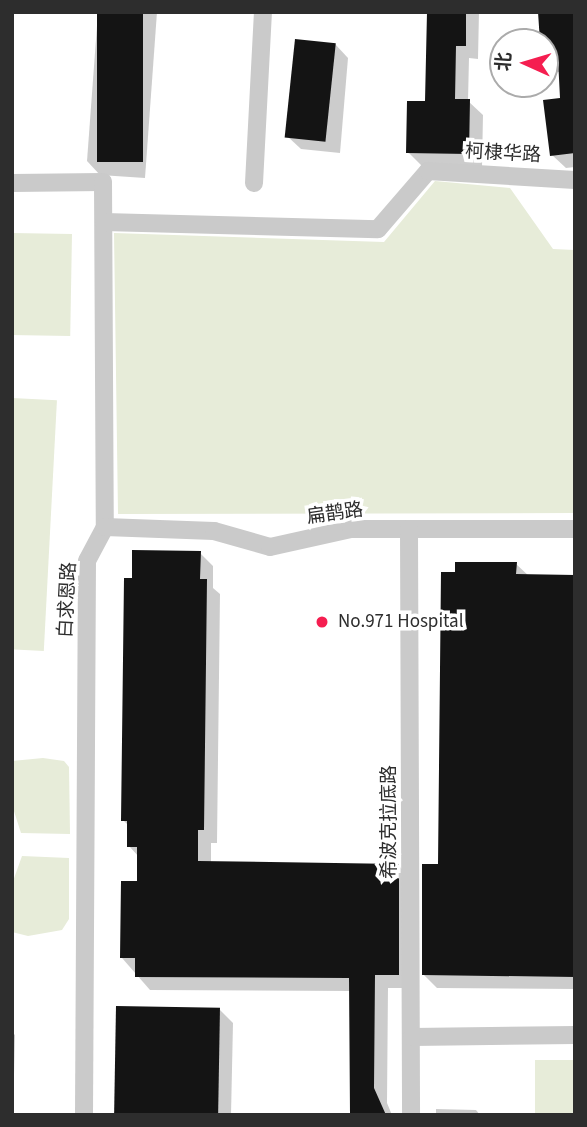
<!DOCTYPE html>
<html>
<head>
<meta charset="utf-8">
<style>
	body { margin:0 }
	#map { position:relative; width:587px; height:1127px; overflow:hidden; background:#fff; font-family:"Source Sans 3","Noto Sans SC",sans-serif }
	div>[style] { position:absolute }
	.green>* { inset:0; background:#e7ecd9; transform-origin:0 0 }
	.shadow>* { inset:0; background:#0003 }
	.building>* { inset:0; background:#141414; transform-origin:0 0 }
	.minor>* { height:18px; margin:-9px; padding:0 9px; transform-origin:9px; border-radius:9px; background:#cacaca }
	.dots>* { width:19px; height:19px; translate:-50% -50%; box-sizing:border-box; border:4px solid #fff; border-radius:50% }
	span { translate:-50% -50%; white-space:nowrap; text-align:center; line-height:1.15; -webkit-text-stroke:7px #fff; paint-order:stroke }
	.street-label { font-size:19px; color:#2d2d2d }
	.poi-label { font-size:19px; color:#2d2d2d }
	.left { translate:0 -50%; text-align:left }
	.frame { position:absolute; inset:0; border:14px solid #2d2d2d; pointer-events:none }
	.north { position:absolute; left:489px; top:28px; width:70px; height:70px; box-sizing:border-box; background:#fff; border:2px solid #ababab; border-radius:50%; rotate:274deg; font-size:19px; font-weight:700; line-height:28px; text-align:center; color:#2d2d2d }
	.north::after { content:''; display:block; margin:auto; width:24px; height:32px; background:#f51e50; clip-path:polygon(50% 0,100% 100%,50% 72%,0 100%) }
</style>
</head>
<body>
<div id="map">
	<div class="green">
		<i style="clip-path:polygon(435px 181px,510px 188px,553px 249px,575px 250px,575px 513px,118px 514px,114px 233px,384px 242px)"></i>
		<i style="left:12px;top:233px;width:60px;height:102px;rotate:1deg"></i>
		<i style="left:12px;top:398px;width:45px;height:251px;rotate:3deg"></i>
		<i style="clip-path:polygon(43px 758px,64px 761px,69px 767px,70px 834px,21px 833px,12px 805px,12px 761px)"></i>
		<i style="clip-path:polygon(22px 856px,69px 858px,69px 919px,62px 930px,28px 936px,12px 932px,12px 884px)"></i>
		<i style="left:535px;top:1060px;width:40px;height:55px"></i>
	</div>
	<div class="shadow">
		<i style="clip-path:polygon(98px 12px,157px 12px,145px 178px,100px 175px,87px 161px)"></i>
		<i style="clip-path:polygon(428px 12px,479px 12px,478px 59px,469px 58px,468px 101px,483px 115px,482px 167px,422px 166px,408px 152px,427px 103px)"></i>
		<i style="clip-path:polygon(575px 12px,575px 167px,566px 168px,552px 155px,561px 99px,560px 72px,556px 72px,545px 62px,545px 42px,541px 42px)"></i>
		<i style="clip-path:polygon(335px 44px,348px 58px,340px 153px,301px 149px,287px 136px)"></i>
		<i style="clip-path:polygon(200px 553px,213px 566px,213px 588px,220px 594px,217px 843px,211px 843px,211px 863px,398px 865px,412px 879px,412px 988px,388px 988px,387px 1103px,392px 1115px,351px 1115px,351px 991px,150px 990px,122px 958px,139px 883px,139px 857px,129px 846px,129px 826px,123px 820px,134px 579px)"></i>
		<i style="clip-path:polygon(573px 562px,575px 989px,437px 988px,424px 975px,440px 866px,516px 564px,529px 576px,573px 576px)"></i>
		<i style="clip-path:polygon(220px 1010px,233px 1023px,231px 1115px,115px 1115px)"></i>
		<i style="clip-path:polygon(12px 1032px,15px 1035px,13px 1115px,12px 1115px)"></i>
		<i style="clip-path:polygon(436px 1109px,476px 1110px,480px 1115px,436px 1115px)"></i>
	</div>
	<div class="building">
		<i style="left:97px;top:12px;width:46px;height:150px"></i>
		<i style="clip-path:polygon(427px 12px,466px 12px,466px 46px,456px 46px,455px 99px,470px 99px,469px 154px,406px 153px,407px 101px,425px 101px)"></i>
		<i style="clip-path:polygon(538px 12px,575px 12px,575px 153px,550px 156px,543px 100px,560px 98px,558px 59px,545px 59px,545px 42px,540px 42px)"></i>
		<i style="left:295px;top:39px;width:41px;height:99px;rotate:6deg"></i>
		<i style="clip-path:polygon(132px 550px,201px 551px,200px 579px,207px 579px,204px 830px,198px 830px,198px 861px,399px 864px,399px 975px,375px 975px,374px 1088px,386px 1115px,350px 1115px,349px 978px,135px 977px,135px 958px,120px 958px,121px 881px,137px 881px,137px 847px,127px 847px,127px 821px,121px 821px,124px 578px,132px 578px)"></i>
		<i style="clip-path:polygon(455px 562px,517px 562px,516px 574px,575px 575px,575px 977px,422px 975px,422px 864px,438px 864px,441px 572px,455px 572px)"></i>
		<i style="left:116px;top:1006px;width:104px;height:109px;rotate:1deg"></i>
	</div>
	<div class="minor">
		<i style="left:12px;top:183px;width:91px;rotate:-0.6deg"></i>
		<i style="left:103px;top:182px;width:345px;rotate:89.7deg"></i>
		<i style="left:105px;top:527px;width:38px;rotate:118deg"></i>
		<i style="left:87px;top:561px;width:554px;rotate:90.31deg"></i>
		<i style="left:254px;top:183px;width:171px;rotate:-87deg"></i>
		<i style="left:104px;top:222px;width:274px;rotate:1.5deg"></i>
		<i style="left:378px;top:229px;width:77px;rotate:-49.2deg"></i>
		<i style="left:428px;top:171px;width:147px;rotate:3.5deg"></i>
		<i style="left:105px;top:527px;width:109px;rotate:2.1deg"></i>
		<i style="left:214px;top:531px;width:58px;rotate:15.9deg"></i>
		<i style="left:270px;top:547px;width:83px;rotate:-12.5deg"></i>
		<i style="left:351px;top:529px;width:224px"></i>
		<i style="left:409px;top:529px;width:586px;rotate:89.8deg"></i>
		<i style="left:412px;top:1037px;width:163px;rotate:-0.7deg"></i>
	</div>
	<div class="dots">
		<i style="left:322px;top:622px;background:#f51e50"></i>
	</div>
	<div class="street-label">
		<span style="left:503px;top:154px;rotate:3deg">柯棣华路</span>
		<span style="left:335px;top:514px;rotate:-8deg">扁鹊路</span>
		<span style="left:68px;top:600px;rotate:-87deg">白求恩路</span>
		<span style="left:390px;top:822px;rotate:-90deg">希波克拉底路</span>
	</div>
	<div class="poi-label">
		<span class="left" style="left:338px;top:622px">No.971 Hospital</span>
	</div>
	<div class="frame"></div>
	<div class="north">北</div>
</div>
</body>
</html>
